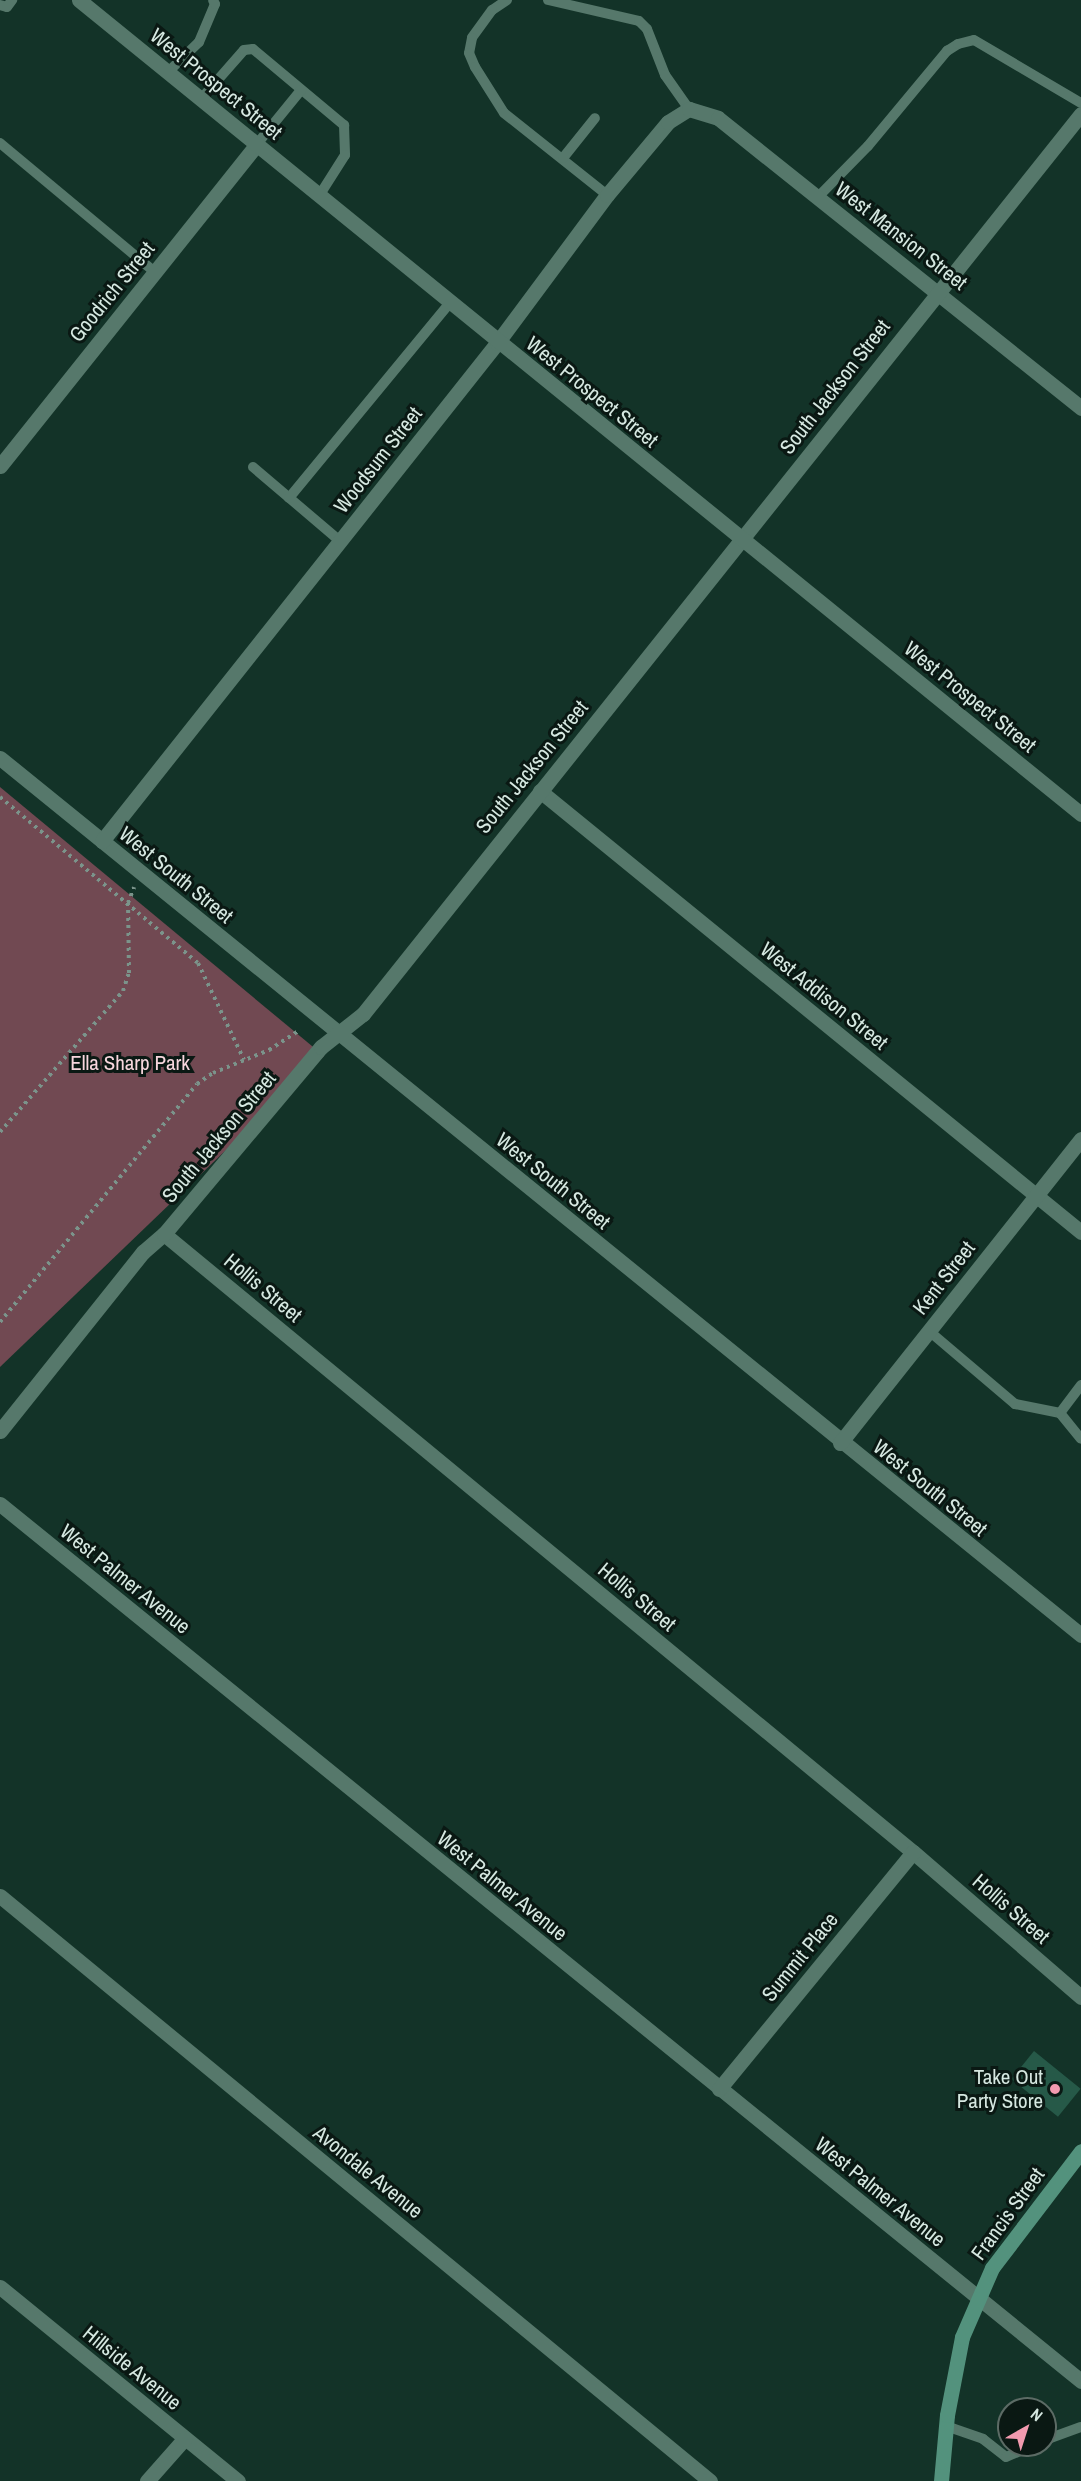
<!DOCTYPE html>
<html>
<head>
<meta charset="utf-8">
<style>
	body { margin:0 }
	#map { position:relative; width:1081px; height:2481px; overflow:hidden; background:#133328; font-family:"Archivo Narrow",sans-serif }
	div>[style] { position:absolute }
	.green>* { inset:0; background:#714952 }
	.building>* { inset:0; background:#265948; transform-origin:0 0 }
	.path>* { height:4px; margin-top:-2px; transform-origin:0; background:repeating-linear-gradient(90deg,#7b948b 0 3px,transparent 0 7.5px) }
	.service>* { height:10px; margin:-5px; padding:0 5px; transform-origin:5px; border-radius:5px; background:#56786b }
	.minor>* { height:15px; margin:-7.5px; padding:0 7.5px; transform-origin:7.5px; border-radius:7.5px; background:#56786b }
	.tertiary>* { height:15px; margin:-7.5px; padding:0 7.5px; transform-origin:7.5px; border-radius:7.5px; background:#56786b }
	.secondary>* { height:15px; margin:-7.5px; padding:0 7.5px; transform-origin:7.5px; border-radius:7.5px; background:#53927d }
	.dots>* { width:16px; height:16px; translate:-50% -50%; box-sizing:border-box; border:3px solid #0a1813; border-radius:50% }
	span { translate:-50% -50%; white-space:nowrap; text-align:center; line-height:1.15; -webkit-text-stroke:6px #0a1813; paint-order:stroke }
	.street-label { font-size:21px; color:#d6e8e1 }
	.park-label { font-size:21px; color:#f7d6dd }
	.poi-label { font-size:21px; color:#d6e8e1 }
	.right { translate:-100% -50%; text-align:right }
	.north { position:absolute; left:997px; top:2397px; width:60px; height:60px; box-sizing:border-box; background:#0a1813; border:2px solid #5c6b65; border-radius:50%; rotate:39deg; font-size:16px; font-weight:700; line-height:24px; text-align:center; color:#d6e8e1 }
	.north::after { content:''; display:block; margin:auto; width:21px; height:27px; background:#f29aaf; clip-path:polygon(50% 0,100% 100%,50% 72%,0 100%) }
</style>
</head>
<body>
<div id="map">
	<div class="green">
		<i style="clip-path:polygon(0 787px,324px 1056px,0 1367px)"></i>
	</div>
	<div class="building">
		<i style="left:1034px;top:2051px;width:60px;height:36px;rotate:39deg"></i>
	</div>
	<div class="path">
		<i style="left:0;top:797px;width:258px;rotate:40deg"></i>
		<i style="left:198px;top:963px;width:107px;rotate:64.6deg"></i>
		<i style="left:0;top:1132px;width:187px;rotate:-48.9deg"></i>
		<i style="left:123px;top:991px;width:19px;rotate:-72deg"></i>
		<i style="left:129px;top:973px;width:70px;rotate:-90.8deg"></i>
		<i style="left:128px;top:903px;width:17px;rotate:-69deg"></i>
		<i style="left:0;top:1322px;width:309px;rotate:-50.4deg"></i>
		<i style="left:197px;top:1084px;width:19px;rotate:-35deg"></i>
		<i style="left:213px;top:1073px;width:61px;rotate:-22.3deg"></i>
		<i style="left:269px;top:1050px;width:37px;rotate:-33deg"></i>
	</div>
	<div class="service">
		<i style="left:507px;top:0;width:18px;rotate:146deg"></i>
		<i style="left:492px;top:10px;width:34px;rotate:126deg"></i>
		<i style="left:472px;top:38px;width:15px;rotate:101deg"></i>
		<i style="left:469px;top:53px;width:15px;rotate:67deg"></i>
		<i style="left:475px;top:67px;width:54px;rotate:57.8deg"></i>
		<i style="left:504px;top:113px;width:132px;rotate:38.5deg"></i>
		<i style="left:548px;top:0;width:93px;rotate:13deg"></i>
		<i style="left:639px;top:21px;width:11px;rotate:45deg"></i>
		<i style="left:647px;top:29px;width:49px;rotate:68.6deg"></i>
		<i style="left:665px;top:75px;width:42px;rotate:54.8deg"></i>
		<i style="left:0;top:5px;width:7px;rotate:16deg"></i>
		<i style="left:7px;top:7px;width:9px;rotate:-54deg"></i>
		<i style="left:168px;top:72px;width:43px;rotate:-44.1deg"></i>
		<i style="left:199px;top:42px;width:41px;rotate:-67.2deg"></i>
		<i style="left:215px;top:4px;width:4px;rotate:-117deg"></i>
		<i style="left:201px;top:99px;width:65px;rotate:-48.7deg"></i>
		<i style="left:244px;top:50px;width:9px;rotate:-6deg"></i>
		<i style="left:253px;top:49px;width:119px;rotate:39.9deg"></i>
		<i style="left:344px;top:125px;width:30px;rotate:88deg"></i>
		<i style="left:345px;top:155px;width:49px;rotate:122.4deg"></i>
		<i style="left:0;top:143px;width:202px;rotate:39.8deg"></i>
		<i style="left:257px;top:144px;width:70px;rotate:-50.8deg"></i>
		<i style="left:563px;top:158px;width:51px;rotate:-51.3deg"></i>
		<i style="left:818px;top:197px;width:71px;rotate:-45.6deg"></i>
		<i style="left:868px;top:146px;width:124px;rotate:-50.3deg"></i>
		<i style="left:947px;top:51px;width:13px;rotate:-32deg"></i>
		<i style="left:958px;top:44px;width:16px;rotate:-14deg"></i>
		<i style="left:974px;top:40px;width:124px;rotate:30.5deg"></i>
		<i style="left:253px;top:467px;width:114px;rotate:40.4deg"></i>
		<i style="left:289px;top:498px;width:253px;rotate:-50.5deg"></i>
		<i style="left:929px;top:1331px;width:113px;rotate:40.3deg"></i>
		<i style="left:1015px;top:1404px;width:46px;rotate:11.3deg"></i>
		<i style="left:1060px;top:1413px;width:33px;rotate:51deg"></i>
		<i style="left:1060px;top:1413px;width:35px;rotate:-53deg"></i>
		<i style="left:946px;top:2426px;width:39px;rotate:19deg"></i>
		<i style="left:983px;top:2439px;width:29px;rotate:38deg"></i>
		<i style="left:1006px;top:2457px;width:30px;rotate:-23deg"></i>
		<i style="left:1045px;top:2440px;width:38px;rotate:-20deg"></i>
	</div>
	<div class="minor">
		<i style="left:0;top:466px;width:412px;rotate:-51.4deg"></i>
		<i style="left:0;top:758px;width:1392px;rotate:39.05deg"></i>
		<i style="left:540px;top:791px;width:698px;rotate:39.19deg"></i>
		<i style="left:102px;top:841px;width:636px;rotate:-51.58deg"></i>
		<i style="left:497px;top:343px;width:184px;rotate:-53.4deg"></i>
		<i style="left:607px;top:195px;width:95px;rotate:-50.1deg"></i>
		<i style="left:668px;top:122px;width:25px;rotate:-32deg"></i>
		<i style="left:689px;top:109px;width:30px;rotate:17deg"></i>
		<i style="left:718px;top:118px;width:465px;rotate:38.6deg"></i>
		<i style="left:164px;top:1234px;width:971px;rotate:39.53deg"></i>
		<i style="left:913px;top:1852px;width:222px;rotate:40.8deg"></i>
		<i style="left:0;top:1431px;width:229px;rotate:-51.4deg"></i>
		<i style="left:143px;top:1252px;width:28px;rotate:-41deg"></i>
		<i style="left:164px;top:1234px;width:244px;rotate:-50deg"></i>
		<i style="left:321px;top:1047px;width:53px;rotate:-38.2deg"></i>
		<i style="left:363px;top:1014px;width:1151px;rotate:-51.42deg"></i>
		<i style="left:840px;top:1443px;width:388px;rotate:-51.6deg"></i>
		<i style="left:0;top:1504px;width:1392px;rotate:39.05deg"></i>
		<i style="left:0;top:1896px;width:920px;rotate:39.49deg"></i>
		<i style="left:719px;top:2089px;width:306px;rotate:-50.7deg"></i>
		<i style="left:0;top:2287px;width:307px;rotate:39.2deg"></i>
		<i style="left:147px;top:2481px;width:57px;rotate:-48.5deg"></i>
	</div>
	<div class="tertiary">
		<i style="left:79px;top:0;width:1291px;rotate:39.09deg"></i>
	</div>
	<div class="secondary">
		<i style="left:941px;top:2481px;width:66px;rotate:-84.8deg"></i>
		<i style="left:947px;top:2415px;width:79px;rotate:-79.1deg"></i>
		<i style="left:962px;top:2337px;width:75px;rotate:-66.5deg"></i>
		<i style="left:992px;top:2268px;width:147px;rotate:-52.7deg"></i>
	</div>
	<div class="dots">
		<i style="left:1055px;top:2089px;background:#f29aaf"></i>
	</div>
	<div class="street-label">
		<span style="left:216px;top:84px;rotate:39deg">West Prospect Street</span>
		<span style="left:901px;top:236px;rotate:38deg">West Mansion Street</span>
		<span style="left:112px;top:292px;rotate:-51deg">Goodrich Street</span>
		<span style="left:835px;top:387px;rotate:-52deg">South Jackson Street</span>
		<span style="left:592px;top:392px;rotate:39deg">West Prospect Street</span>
		<span style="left:378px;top:460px;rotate:-52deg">Woodsum Street</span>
		<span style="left:970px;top:697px;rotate:39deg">West Prospect Street</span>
		<span style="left:532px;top:767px;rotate:-51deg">South Jackson Street</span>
		<span style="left:176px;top:875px;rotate:39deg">West South Street</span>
		<span style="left:824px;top:996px;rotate:39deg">West Addison Street</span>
		<span style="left:219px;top:1137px;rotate:-50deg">South Jackson Street</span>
		<span style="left:553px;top:1181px;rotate:39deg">West South Street</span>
		<span style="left:944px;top:1278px;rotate:-52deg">Kent Street</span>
		<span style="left:263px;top:1288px;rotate:40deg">Hollis Street</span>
		<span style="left:930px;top:1488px;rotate:39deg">West South Street</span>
		<span style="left:125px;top:1579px;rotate:39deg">West Palmer Avenue</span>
		<span style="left:637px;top:1597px;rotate:40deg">Hollis Street</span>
		<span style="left:502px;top:1886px;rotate:39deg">West Palmer Avenue</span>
		<span style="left:1011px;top:1909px;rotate:41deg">Hollis Street</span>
		<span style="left:800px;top:1957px;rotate:-51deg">Summit Place</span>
		<span style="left:368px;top:2172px;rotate:39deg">Avondale Avenue</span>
		<span style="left:880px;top:2192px;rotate:39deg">West Palmer Avenue</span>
		<span style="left:1008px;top:2214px;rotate:-54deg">Francis Street</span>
		<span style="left:132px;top:2368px;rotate:39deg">Hillside Avenue</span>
	</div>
	<div class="park-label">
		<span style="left:130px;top:1063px">Ella Sharp Park</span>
	</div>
	<div class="poi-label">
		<span class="right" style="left:1043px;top:2089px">Take Out<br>Party Store</span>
	</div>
	<div class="north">N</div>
</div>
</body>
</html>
